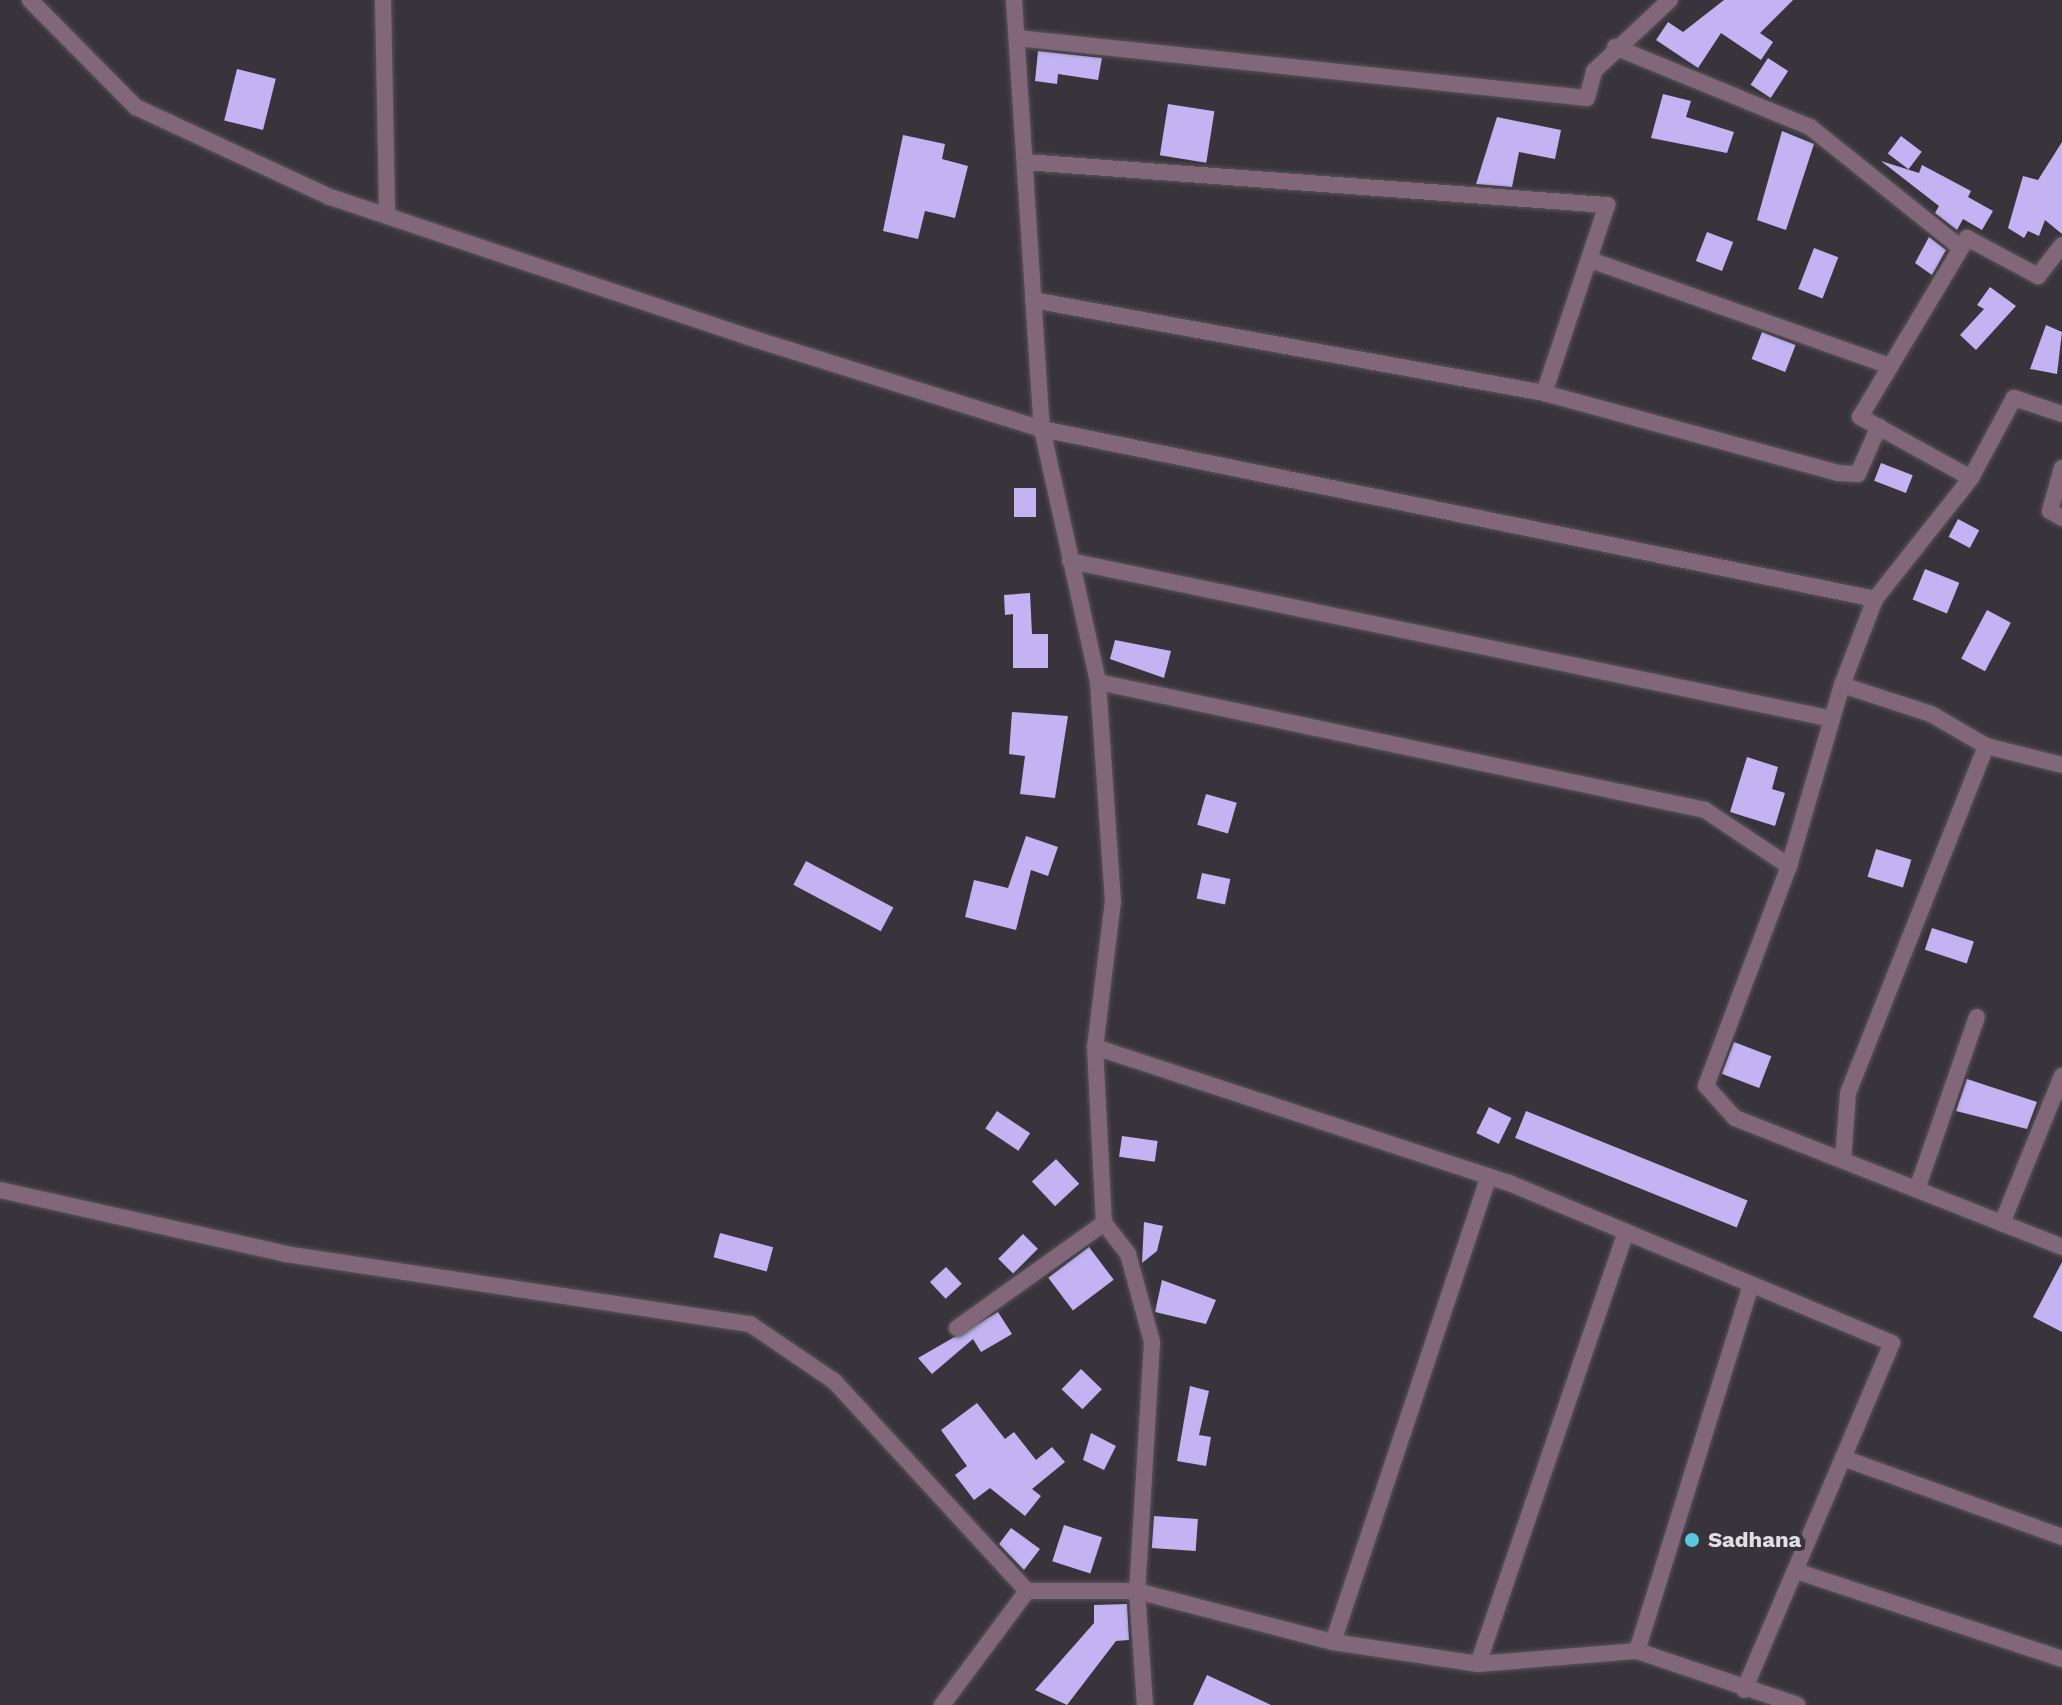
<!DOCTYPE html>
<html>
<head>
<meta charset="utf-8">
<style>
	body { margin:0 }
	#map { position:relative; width:2062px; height:1705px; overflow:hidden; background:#39343b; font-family:"Work Sans",sans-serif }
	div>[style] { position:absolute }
	.building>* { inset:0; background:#c3b3f3; transform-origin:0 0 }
	.roads { filter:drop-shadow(0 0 2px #575359) drop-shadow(0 0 2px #575359) }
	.street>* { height:16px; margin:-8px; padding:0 8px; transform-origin:8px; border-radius:8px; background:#816779 }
	.dots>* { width:22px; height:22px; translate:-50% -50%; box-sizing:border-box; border:4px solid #39343b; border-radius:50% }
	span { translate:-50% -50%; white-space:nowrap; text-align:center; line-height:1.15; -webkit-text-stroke:8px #39343b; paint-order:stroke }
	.poi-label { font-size:22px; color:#e2dfe4; font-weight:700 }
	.left { translate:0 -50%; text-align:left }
</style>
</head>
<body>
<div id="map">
	<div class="building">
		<i style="clip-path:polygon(1724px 0,1793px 0,1760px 33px,1773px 42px,1761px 60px,1721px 33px,1698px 68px,1656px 40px,1668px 22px,1683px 32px)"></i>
		<i style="clip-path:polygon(1038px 51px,1102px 58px,1098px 80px,1058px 74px,1057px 84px,1035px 81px)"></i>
		<i style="left:1768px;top:58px;width:24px;height:32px;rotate:33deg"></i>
		<i style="left:237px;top:69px;width:40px;height:53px;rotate:14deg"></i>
		<i style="clip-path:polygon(1663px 94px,1691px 101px,1686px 117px,1734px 132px,1727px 153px,1651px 138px)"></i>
		<i style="left:1168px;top:104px;width:47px;height:52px;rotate:9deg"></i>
		<i style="clip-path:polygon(1497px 117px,1561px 130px,1555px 159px,1519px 152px,1512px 187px,1476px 184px)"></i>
		<i style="clip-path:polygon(1782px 131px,1814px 144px,1786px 230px,1757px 220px)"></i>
		<i style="clip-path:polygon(903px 135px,945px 144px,942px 159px,968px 166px,955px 218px,925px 211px,918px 239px,883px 231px)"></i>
		<i style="left:1901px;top:136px;width:26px;height:22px;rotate:37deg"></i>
		<i style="clip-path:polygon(2062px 142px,2062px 234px,2045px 220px,2039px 236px,2028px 231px,2024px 238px,2008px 228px,2023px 176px,2038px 180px)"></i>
		<i style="clip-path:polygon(1881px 161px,1919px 173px,1922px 165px,1971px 191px,1968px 197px,1993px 211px,1982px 230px,1963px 219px,1957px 230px,1935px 213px,1939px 206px)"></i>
		<i style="left:1707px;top:232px;width:28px;height:31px;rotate:21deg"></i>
		<i style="clip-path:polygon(1929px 237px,1946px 250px,1932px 275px,1915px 263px)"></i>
		<i style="left:1814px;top:248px;width:26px;height:44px;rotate:21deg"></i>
		<i style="clip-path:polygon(1990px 287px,2016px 306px,1976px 350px,1960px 335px,1984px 309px,1977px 305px)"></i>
		<i style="clip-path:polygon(2046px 325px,2062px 332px,2057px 374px,2030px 369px)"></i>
		<i style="left:1762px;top:332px;width:36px;height:29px;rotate:21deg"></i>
		<i style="left:1881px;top:463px;width:34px;height:19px;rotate:21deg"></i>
		<i style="left:1014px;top:488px;width:22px;height:29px"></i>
		<i style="left:1958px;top:519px;width:24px;height:20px;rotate:28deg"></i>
		<i style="left:1925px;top:569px;width:37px;height:33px;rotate:22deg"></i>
		<i style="clip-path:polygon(1030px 593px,1032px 634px,1048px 634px,1048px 668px,1013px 668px,1013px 614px,1005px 615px,1004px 595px)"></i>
		<i style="left:1987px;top:610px;width:27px;height:55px;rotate:28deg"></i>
		<i style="clip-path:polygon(1115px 640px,1171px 651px,1164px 678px,1110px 659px)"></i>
		<i style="clip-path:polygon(1012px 712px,1068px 716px,1055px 798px,1020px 794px,1025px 756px,1009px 754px)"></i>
		<i style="clip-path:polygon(1747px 757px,1778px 767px,1772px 789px,1785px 793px,1775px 826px,1730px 812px)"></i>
		<i style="left:1206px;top:794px;width:32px;height:32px;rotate:16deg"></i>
		<i style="clip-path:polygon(1026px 836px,1058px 847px,1048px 876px,1031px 870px,1016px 930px,965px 917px,974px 880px,1008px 888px)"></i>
		<i style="left:1876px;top:849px;width:37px;height:29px;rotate:17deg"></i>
		<i style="left:806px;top:861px;width:99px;height:27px;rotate:28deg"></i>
		<i style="left:1202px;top:873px;width:29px;height:26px;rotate:12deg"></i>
		<i style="left:1932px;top:928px;width:44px;height:23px;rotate:18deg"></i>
		<i style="left:1734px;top:1042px;width:40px;height:34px;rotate:21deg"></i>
		<i style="clip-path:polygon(1967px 1079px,2037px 1102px,2027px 1129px,1956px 1111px)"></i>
		<i style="left:1489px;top:1107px;width:25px;height:29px;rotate:26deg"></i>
		<i style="left:997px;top:1111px;width:40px;height:21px;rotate:34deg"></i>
		<i style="left:1526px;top:1111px;width:239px;height:29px;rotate:22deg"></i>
		<i style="left:1122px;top:1136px;width:36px;height:21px;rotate:8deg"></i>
		<i style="left:1056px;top:1159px;width:34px;height:33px;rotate:47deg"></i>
		<i style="clip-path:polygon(1144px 1222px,1163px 1226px,1157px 1251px,1142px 1263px)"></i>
		<i style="left:720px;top:1233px;width:55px;height:25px;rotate:15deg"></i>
		<i style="left:1023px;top:1234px;width:21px;height:35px;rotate:45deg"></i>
		<i style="left:1089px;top:1247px;width:41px;height:51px;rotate:53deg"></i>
		<i style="clip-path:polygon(2062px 1262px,2062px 1332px,2033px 1317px)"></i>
		<i style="left:946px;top:1267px;width:23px;height:22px;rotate:47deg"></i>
		<i style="clip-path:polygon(1162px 1280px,1216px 1300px,1206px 1324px,1155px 1312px)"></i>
		<i style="clip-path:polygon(998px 1312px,1012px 1334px,981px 1352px,973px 1339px,932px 1374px,918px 1358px)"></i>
		<i style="left:1081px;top:1369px;width:29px;height:28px;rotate:44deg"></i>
		<i style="clip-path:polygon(1190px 1386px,1209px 1391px,1199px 1435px,1211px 1437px,1206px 1466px,1177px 1461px)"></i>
		<i style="clip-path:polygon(977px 1403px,1005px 1439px,1014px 1432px,1036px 1460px,1052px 1447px,1065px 1462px,1032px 1489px,1041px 1496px,1025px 1516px,990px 1488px,974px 1500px,955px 1475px,967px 1466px,941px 1430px)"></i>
		<i style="clip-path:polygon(1091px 1433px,1116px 1446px,1104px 1470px,1083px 1460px)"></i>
		<i style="left:1154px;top:1516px;width:44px;height:32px;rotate:4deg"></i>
		<i style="left:1064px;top:1525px;width:40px;height:38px;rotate:18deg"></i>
		<i style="clip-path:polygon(1011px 1528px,1040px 1549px,1024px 1570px,999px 1544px)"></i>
		<i style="clip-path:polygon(1127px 1604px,1129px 1640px,1116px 1641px,1067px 1705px,1035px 1690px,1094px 1623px,1094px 1605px)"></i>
		<i style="clip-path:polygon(1207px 1675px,1271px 1705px,1193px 1705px)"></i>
	</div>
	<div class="roads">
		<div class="street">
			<i style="left:30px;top:0;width:151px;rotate:45.3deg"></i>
			<i style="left:136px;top:107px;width:214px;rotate:24.9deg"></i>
			<i style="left:330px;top:197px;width:441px;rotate:18.5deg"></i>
			<i style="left:748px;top:337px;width:308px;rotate:17.4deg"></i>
			<i style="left:1042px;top:429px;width:850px;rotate:11.53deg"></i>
			<i style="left:383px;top:0;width:216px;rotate:88.9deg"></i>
			<i style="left:1014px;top:0;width:430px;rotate:86.3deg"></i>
			<i style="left:1042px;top:429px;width:259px;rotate:77.5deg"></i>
			<i style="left:1098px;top:682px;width:220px;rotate:86.1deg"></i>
			<i style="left:1113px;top:901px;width:147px;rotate:97deg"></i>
			<i style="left:1095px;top:1047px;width:176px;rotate:87.1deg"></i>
			<i style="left:1104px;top:1223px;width:39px;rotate:52deg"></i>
			<i style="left:1128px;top:1254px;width:91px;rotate:74.7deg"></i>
			<i style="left:1152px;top:1342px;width:249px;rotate:93.4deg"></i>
			<i style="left:1137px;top:1591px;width:203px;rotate:14.6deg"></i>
			<i style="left:1333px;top:1642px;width:147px;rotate:8.6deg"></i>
			<i style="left:1478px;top:1664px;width:160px;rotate:-4.7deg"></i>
			<i style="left:1637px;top:1651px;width:169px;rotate:18.6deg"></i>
			<i style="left:1017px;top:38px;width:573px;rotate:6.01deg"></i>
			<i style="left:1587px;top:98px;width:28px;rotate:-75deg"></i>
			<i style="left:1594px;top:71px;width:104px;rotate:-43.1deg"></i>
			<i style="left:1615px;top:47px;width:211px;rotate:22.3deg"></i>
			<i style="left:1810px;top:127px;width:193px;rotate:38.7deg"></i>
			<i style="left:1025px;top:162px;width:584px;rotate:4.23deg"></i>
			<i style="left:1607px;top:205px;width:198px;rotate:108.5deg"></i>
			<i style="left:1593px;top:261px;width:315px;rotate:19.5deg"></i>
			<i style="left:1033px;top:300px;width:519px;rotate:10.31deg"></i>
			<i style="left:1544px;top:393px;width:305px;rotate:15.2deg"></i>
			<i style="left:1838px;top:473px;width:20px;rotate:3deg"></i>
			<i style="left:1858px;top:474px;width:52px;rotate:-66.4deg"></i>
			<i style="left:2062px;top:414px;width:51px;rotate:-161.6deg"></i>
			<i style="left:2014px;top:398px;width:91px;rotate:118.3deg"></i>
			<i style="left:1971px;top:478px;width:154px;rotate:128.4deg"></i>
			<i style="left:1875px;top:599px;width:92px;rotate:111deg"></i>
			<i style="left:1842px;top:685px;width:189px;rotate:106.3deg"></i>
			<i style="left:1789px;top:866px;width:235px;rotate:110.7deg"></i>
			<i style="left:1706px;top:1086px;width:43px;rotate:47.8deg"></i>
			<i style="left:1735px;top:1118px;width:352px;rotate:21.5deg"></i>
			<i style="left:2062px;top:468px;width:45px;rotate:105.6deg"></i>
			<i style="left:2050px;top:511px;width:14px;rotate:30deg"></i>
			<i style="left:1971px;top:478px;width:127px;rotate:-151.2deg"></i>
			<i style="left:1860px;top:417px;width:209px;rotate:-59.1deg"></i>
			<i style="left:1967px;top:238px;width:81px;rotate:28.2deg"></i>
			<i style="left:2038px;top:276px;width:39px;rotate:-52deg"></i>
			<i style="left:1070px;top:561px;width:778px;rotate:11.71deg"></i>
			<i style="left:1098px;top:682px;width:620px;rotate:11.91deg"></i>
			<i style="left:1705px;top:810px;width:101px;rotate:33.7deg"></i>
			<i style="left:1842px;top:685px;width:94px;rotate:18deg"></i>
			<i style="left:1931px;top:714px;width:64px;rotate:30.2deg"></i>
			<i style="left:1095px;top:1047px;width:436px;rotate:18.2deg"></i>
			<i style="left:1509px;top:1183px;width:415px;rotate:22.7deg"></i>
			<i style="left:1892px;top:1343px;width:377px;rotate:113.1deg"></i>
			<i style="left:1843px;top:1160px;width:67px;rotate:-85.7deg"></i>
			<i style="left:1848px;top:1093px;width:373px;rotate:-68.3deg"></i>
			<i style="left:1986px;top:746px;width:78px;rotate:14deg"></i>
			<i style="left:1917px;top:1189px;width:182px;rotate:-70.8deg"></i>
			<i style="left:0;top:1190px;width:293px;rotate:12.6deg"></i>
			<i style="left:286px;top:1254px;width:469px;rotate:8.6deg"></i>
			<i style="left:750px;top:1324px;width:102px;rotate:34.2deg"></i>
			<i style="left:834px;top:1381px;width:285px;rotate:47.4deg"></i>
			<i style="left:1027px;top:1591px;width:110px"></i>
			<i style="left:1137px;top:1591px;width:114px;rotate:86deg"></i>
			<i style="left:2002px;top:1223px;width:159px;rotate:-67.8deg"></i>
			<i style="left:957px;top:1328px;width:181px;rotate:-35.5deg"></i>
			<i style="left:1843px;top:1458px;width:233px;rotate:19.8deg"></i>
			<i style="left:1796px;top:1571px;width:280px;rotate:18.3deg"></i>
			<i style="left:1333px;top:1642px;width:490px;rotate:-71.5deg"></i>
			<i style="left:1637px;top:1651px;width:384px;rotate:-72.7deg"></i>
			<i style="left:1478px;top:1664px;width:457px;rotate:-71.1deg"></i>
			<i style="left:942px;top:1705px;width:142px;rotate:-53.3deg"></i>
		</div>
	</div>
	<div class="dots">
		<i style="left:1692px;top:1540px;background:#56c9e1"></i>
	</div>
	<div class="poi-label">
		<span class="left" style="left:1708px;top:1540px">Sadhana</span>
	</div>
</div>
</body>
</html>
